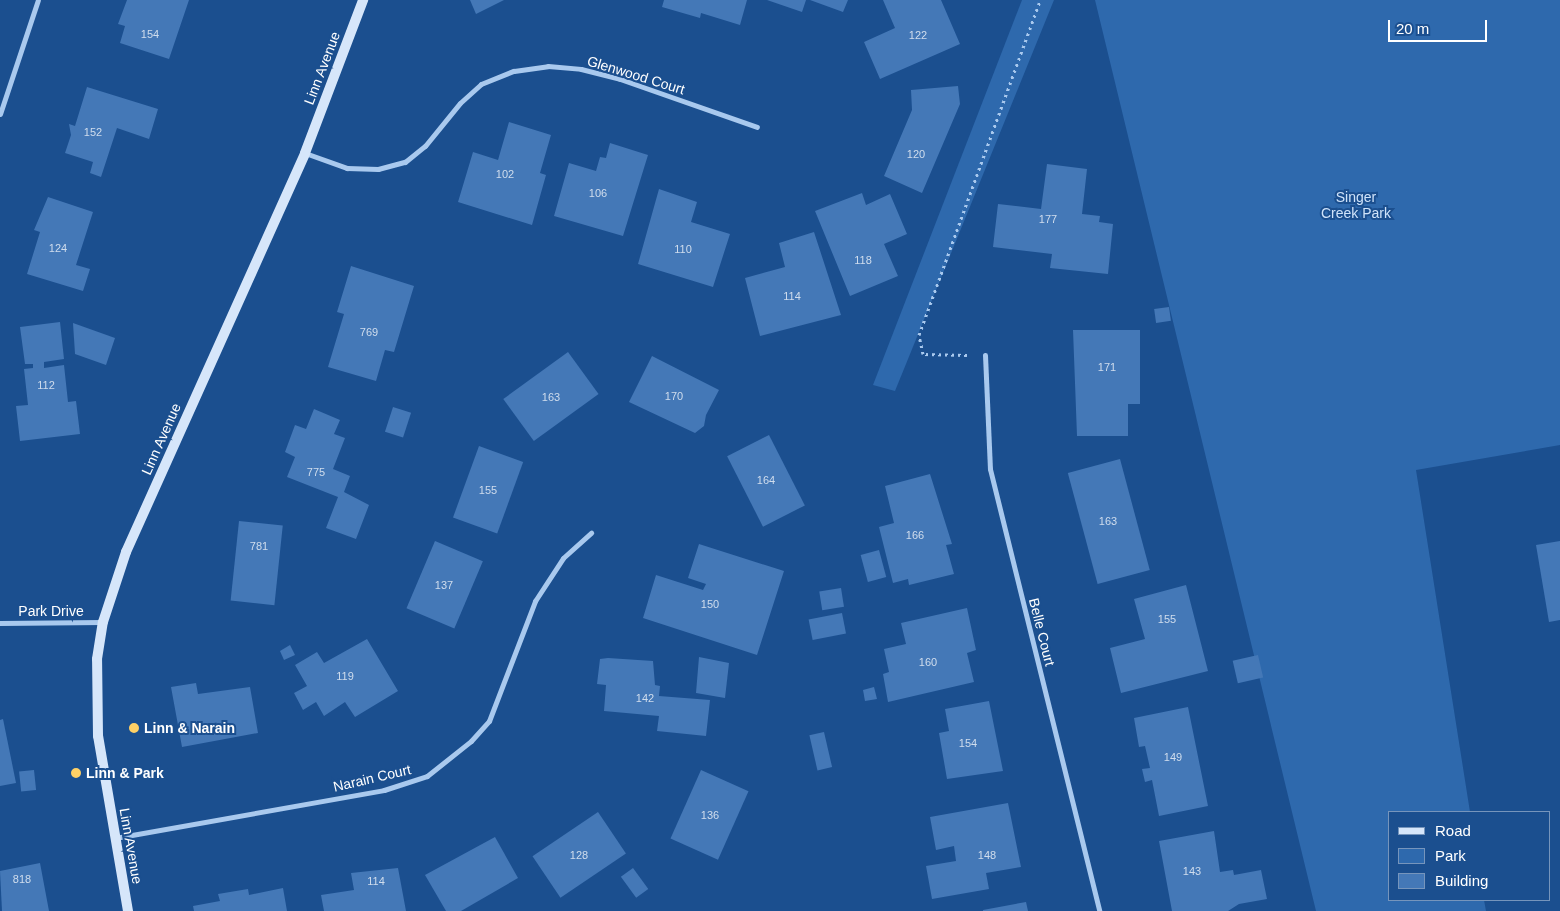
<!DOCTYPE html>
<html>
<head>
<meta charset="utf-8">
<style>
	body { margin:0 }
	#map { position:relative; width:1560px; height:911px; overflow:hidden; background:#1b4f8f; font-family:Helvetica,sans-serif }
	div>[style] { position:absolute }
	.green>* { inset:0; background:#2e69ad }
	.building>* { inset:0; background:#4478b7; transform-origin:0 0 }
	.path>* { height:3px; margin-top:-1.5px; transform-origin:0; background:repeating-linear-gradient(90deg,#a9c9ee 0 2.5px,transparent 0 6.5px) }
	.minor>* { height:5px; margin:-2.5px; padding:0 2.5px; transform-origin:2.5px; border-radius:2.5px; background:#a9c9ee }
	.secondary>* { height:10px; margin:-5px; padding:0 5px; transform-origin:5px; border-radius:5px; background:#d6e6fa }
	.dots>* { width:14px; height:14px; translate:-50% -50%; box-sizing:border-box; border:2px solid #1b4f8f; border-radius:50% }
	span { translate:-50% -50%; white-space:nowrap; text-align:center; line-height:1.15; -webkit-text-stroke:4px #1b4f8f; paint-order:stroke }
	.number-label { font-size:11px; color:#d0dded }
	.number-label span { -webkit-text-stroke-width:0 }
	.street-label { font-size:14px; color:#fff }
	.park-label { font-size:14px; color:#cfe3fa }
	.poi-label { font-size:14px; color:#fff; font-weight:700 }
	.left { translate:0 -50%; text-align:left }
	.legend { position:absolute; left:1388px; top:811px; width:162px; height:90px; box-sizing:border-box; background:#1b4f8f; border:1px solid #7695bc; margin:0; padding:6px 9px; list-style:none; font-size:15px; color:#fff }
	.legend li { display:flex; align-items:center; gap:10px; height:25px }
	.legend b { width:25px; border:1px solid #7695bc }
	.scale { position:absolute; left:1388px; top:20px; width:99px; height:22px; box-sizing:border-box; border:2px solid #fff; border-top:0; padding-left:6px; font-size:15px; line-height:18px; white-space:nowrap; color:#fff; -webkit-text-stroke:4px #1b4f8f; paint-order:stroke }
</style>
</head>
<body>
<div id="map">
	<div class="green">
		<i style="clip-path:polygon(1022px 0,1054px 0,895px 391px,873px 385px)"></i>
		<i style="clip-path:polygon(1095px 0,1560px 0,1560px 445px,1416px 470px,1470px 812px,1389px 812px,1389px 900px,1484px 900px,1486px 911px,1316px 911px)"></i>
	</div>
	<div class="building">
		<i style="clip-path:polygon(127px 0,189px 0,169px 59px,120px 43px,125px 26px,118px 24px)"></i>
		<i style="clip-path:polygon(470px 0,504px 0,476px 14px)"></i>
		<i style="clip-path:polygon(664px 0,747px 0,740px 25px,701px 13px,700px 18px,662px 7px)"></i>
		<i style="clip-path:polygon(767px 0,806px 0,802px 12px)"></i>
		<i style="clip-path:polygon(810px 0,848px 0,843px 12px)"></i>
		<i style="clip-path:polygon(883px 0,941px 0,960px 44px,880px 79px,864px 42px,895px 28px)"></i>
		<i style="clip-path:polygon(958px 86px,960px 104px,922px 193px,884px 176px,912px 110px,911px 90px)"></i>
		<i style="clip-path:polygon(87px 87px,158px 109px,149px 139px,117px 128px,101px 177px,90px 173px,93px 162px,65px 153px,71px 135px,69px 124px,75px 126px)"></i>
		<i style="clip-path:polygon(509px 122px,551px 135px,540px 173px,546px 175px,532px 225px,458px 202px,473px 152px,498px 160px)"></i>
		<i style="clip-path:polygon(610px 143px,648px 155px,623px 236px,554px 216px,569px 163px,596px 171px,600px 157px,606px 158px)"></i>
		<i style="clip-path:polygon(1047px 164px,1087px 169px,1082px 214px,1100px 216px,1099px 222px,1113px 224px,1108px 274px,1050px 268px,1052px 254px,993px 247px,998px 204px,1041px 209px)"></i>
		<i style="clip-path:polygon(659px 189px,697px 202px,691px 222px,730px 234px,713px 287px,638px 264px)"></i>
		<i style="clip-path:polygon(862px 193px,866px 205px,890px 194px,907px 234px,884px 244px,898px 276px,850px 296px,815px 211px)"></i>
		<i style="clip-path:polygon(48px 197px,93px 212px,76px 265px,90px 269px,83px 291px,27px 274px,40px 232px,34px 230px)"></i>
		<i style="clip-path:polygon(814px 232px,841px 315px,760px 336px,745px 278px,785px 267px,779px 243px)"></i>
		<i style="clip-path:polygon(351px 266px,414px 286px,394px 352px,385px 350px,376px 381px,328px 367px,344px 314px,337px 312px)"></i>
		<i style="left:1169px;top:307px;width:14px;height:15px;rotate:82deg"></i>
		<i style="clip-path:polygon(60px 322px,64px 359px,44px 362px,44px 368px,64px 365px,68px 402px,76px 401px,80px 434px,20px 441px,16px 406px,28px 405px,24px 369px,33px 368px,33px 364px,25px 364px,20px 327px)"></i>
		<i style="clip-path:polygon(73px 323px,115px 338px,106px 365px,75px 354px)"></i>
		<i style="clip-path:polygon(1073px 330px,1140px 330px,1140px 404px,1128px 404px,1128px 436px,1077px 436px)"></i>
		<i style="left:568px;top:352px;width:52px;height:80px;rotate:54deg"></i>
		<i style="clip-path:polygon(652px 356px,719px 390px,706px 415px,704px 426px,695px 433px,629px 402px)"></i>
		<i style="left:393px;top:407px;width:19px;height:26px;rotate:18deg"></i>
		<i style="clip-path:polygon(314px 409px,340px 420px,334px 434px,345px 438px,333px 469px,350px 476px,344px 492px,369px 505px,356px 539px,326px 528px,338px 497px,287px 477px,295px 457px,285px 452px,295px 425px,306px 429px)"></i>
		<i style="left:769px;top:435px;width:79px;height:47px;rotate:63deg"></i>
		<i style="left:479px;top:446px;width:47px;height:76px;rotate:20deg"></i>
		<i style="left:1120px;top:459px;width:115px;height:54px;rotate:75deg"></i>
		<i style="clip-path:polygon(930px 474px,952px 544px,946px 545px,954px 574px,909px 585px,908px 579px,893px 583px,879px 527px,894px 523px,885px 486px)"></i>
		<i style="left:239px;top:521px;width:44px;height:80px;rotate:6deg"></i>
		<i style="left:435px;top:541px;width:52px;height:73px;rotate:23deg"></i>
		<i style="clip-path:polygon(1560px 541px,1560px 620px,1549px 622px,1536px 545px)"></i>
		<i style="clip-path:polygon(699px 544px,784px 571px,757px 655px,643px 618px,656px 575px,703px 590px,706px 584px,688px 578px)"></i>
		<i style="left:879px;top:550px;width:28px;height:19px;rotate:75deg"></i>
		<i style="clip-path:polygon(1186px 585px,1208px 671px,1121px 693px,1110px 648px,1145px 639px,1134px 599px)"></i>
		<i style="left:841px;top:588px;width:19px;height:22px;rotate:81deg"></i>
		<i style="clip-path:polygon(967px 608px,976px 650px,967px 653px,974px 682px,888px 702px,883px 674px,889px 672px,884px 649px,906px 644px,901px 623px)"></i>
		<i style="left:842px;top:613px;width:21px;height:34px;rotate:79deg"></i>
		<i style="clip-path:polygon(367px 639px,398px 691px,355px 717px,345px 702px,324px 716px,316px 702px,303px 710px,294px 693px,307px 686px,295px 665px,317px 652px,324px 663px)"></i>
		<i style="clip-path:polygon(290px 645px,295px 655px,284px 660px,280px 651px)"></i>
		<i style="left:1258px;top:655px;width:23px;height:26px;rotate:77deg"></i>
		<i style="clip-path:polygon(699px 657px,729px 663px,725px 698px,696px 693px)"></i>
		<i style="clip-path:polygon(608px 658px,653px 661px,655px 685px,660px 686px,659px 696px,710px 700px,706px 736px,657px 731px,659px 716px,604px 711px,606px 685px,597px 684px,600px 659px)"></i>
		<i style="clip-path:polygon(196px 683px,198px 694px,250px 687px,258px 733px,182px 747px,171px 687px)"></i>
		<i style="clip-path:polygon(874px 687px,877px 699px,865px 701px,863px 690px)"></i>
		<i style="clip-path:polygon(989px 701px,1003px 771px,947px 779px,939px 733px,949px 731px,945px 709px)"></i>
		<i style="clip-path:polygon(1188px 707px,1208px 806px,1159px 816px,1152px 780px,1145px 782px,1142px 769px,1150px 768px,1145px 746px,1139px 747px,1134px 718px)"></i>
		<i style="clip-path:polygon(3px 719px,16px 783px,0 786px,0 720px)"></i>
		<i style="left:824px;top:732px;width:36px;height:15px;rotate:77deg"></i>
		<i style="left:34px;top:770px;width:20px;height:15px;rotate:84deg"></i>
		<i style="left:701px;top:770px;width:52px;height:75px;rotate:24deg"></i>
		<i style="clip-path:polygon(1008px 803px,1021px 867px,986px 873px,989px 889px,932px 899px,926px 866px,956px 861px,954px 846px,936px 850px,930px 817px)"></i>
		<i style="left:598px;top:812px;width:50px;height:79px;rotate:56deg"></i>
		<i style="clip-path:polygon(1214px 831px,1220px 872px,1233px 870px,1234px 875px,1261px 870px,1267px 899px,1239px 904px,1228px 911px,1172px 911px,1159px 841px)"></i>
		<i style="clip-path:polygon(495px 837px,518px 878px,461px 911px,446px 911px,425px 875px)"></i>
		<i style="clip-path:polygon(40px 863px,49px 911px,2px 911px,0 871px)"></i>
		<i style="clip-path:polygon(398px 868px,406px 911px,324px 911px,321px 895px,354px 890px,351px 873px)"></i>
		<i style="left:633px;top:868px;width:26px;height:15px;rotate:54deg"></i>
		<i style="clip-path:polygon(283px 888px,287px 911px,194px 911px,193px 906px,220px 901px,218px 894px,248px 889px,249px 895px)"></i>
		<i style="clip-path:polygon(1026px 902px,1028px 911px,983px 911px,983px 910px)"></i>
	</div>
	<div class="path">
		<i style="left:967px;top:355px;width:44px;rotate:-178.7deg"></i>
		<i style="left:923px;top:354px;width:19px;rotate:-102deg"></i>
		<i style="left:919px;top:335px;width:356px;rotate:-70.1deg"></i>
	</div>
	<div class="minor">
		<i style="left:0;top:114px;width:120px;rotate:-71.6deg"></i>
		<i style="left:305px;top:153px;width:45px;rotate:19.7deg"></i>
		<i style="left:347px;top:168px;width:31px;rotate:2deg"></i>
		<i style="left:378px;top:169px;width:28px;rotate:-15deg"></i>
		<i style="left:405px;top:162px;width:26px;rotate:-39deg"></i>
		<i style="left:425px;top:146px;width:55px;rotate:-50.9deg"></i>
		<i style="left:460px;top:103px;width:28px;rotate:-42deg"></i>
		<i style="left:481px;top:84px;width:35px;rotate:-22deg"></i>
		<i style="left:514px;top:71px;width:34px;rotate:-8deg"></i>
		<i style="left:548px;top:66px;width:33px;rotate:5deg"></i>
		<i style="left:581px;top:69px;width:40px;rotate:14.4deg"></i>
		<i style="left:620px;top:79px;width:145px;rotate:19.3deg"></i>
		<i style="left:985px;top:355px;width:114px;rotate:87.5deg"></i>
		<i style="left:990px;top:469px;width:455px;rotate:76.1deg"></i>
		<i style="left:0;top:623px;width:103px;rotate:-0.6deg"></i>
		<i style="left:115px;top:838px;width:273px;rotate:-10.1deg"></i>
		<i style="left:384px;top:790px;width:45px;rotate:-18deg"></i>
		<i style="left:427px;top:776px;width:56px;rotate:-38.5deg"></i>
		<i style="left:471px;top:741px;width:27px;rotate:-48deg"></i>
		<i style="left:489px;top:721px;width:129px;rotate:-69deg"></i>
		<i style="left:535px;top:601px;width:51px;rotate:-56.9deg"></i>
		<i style="left:563px;top:558px;width:38px;rotate:-42deg"></i>
	</div>
	<div class="secondary">
		<i style="left:128px;top:911px;width:178px;rotate:-99.7deg"></i>
		<i style="left:98px;top:736px;width:77px;rotate:-90.7deg"></i>
		<i style="left:97px;top:659px;width:37px;rotate:-81deg"></i>
		<i style="left:103px;top:622px;width:74px;rotate:-71.8deg"></i>
		<i style="left:126px;top:552px;width:437px;rotate:-65.8deg"></i>
		<i style="left:305px;top:153px;width:164px;rotate:-69.2deg"></i>
	</div>
	<div class="dots">
		<i style="left:134px;top:728px;background:#ffd166"></i>
		<i style="left:76px;top:773px;background:#ffd166"></i>
	</div>
	<div class="number-label">
		<span style="left:150px;top:34px">154</span>
		<span style="left:918px;top:35px">122</span>
		<span style="left:93px;top:132px">152</span>
		<span style="left:916px;top:154px">120</span>
		<span style="left:505px;top:174px">102</span>
		<span style="left:598px;top:193px">106</span>
		<span style="left:1048px;top:219px">177</span>
		<span style="left:58px;top:248px">124</span>
		<span style="left:683px;top:249px">110</span>
		<span style="left:863px;top:260px">118</span>
		<span style="left:792px;top:296px">114</span>
		<span style="left:369px;top:332px">769</span>
		<span style="left:1107px;top:367px">171</span>
		<span style="left:46px;top:385px">112</span>
		<span style="left:674px;top:396px">170</span>
		<span style="left:551px;top:397px">163</span>
		<span style="left:316px;top:472px">775</span>
		<span style="left:766px;top:480px">164</span>
		<span style="left:488px;top:490px">155</span>
		<span style="left:1108px;top:521px">163</span>
		<span style="left:915px;top:535px">166</span>
		<span style="left:259px;top:546px">781</span>
		<span style="left:444px;top:585px">137</span>
		<span style="left:710px;top:604px">150</span>
		<span style="left:1167px;top:619px">155</span>
		<span style="left:928px;top:662px">160</span>
		<span style="left:345px;top:676px">119</span>
		<span style="left:645px;top:698px">142</span>
		<span style="left:968px;top:743px">154</span>
		<span style="left:1173px;top:757px">149</span>
		<span style="left:710px;top:815px">136</span>
		<span style="left:579px;top:855px">128</span>
		<span style="left:987px;top:855px">148</span>
		<span style="left:1192px;top:871px">143</span>
		<span style="left:22px;top:879px">818</span>
		<span style="left:376px;top:881px">114</span>
	</div>
	<div class="street-label">
		<span style="left:322px;top:68px;rotate:-69deg">Linn Avenue</span>
		<span style="left:636px;top:75px;rotate:17deg">Glenwood Court</span>
		<span style="left:161px;top:439px;rotate:-66deg">Linn Avenue</span>
		<span style="left:51px;top:611px">Park Drive</span>
		<span style="left:1042px;top:632px;rotate:76deg">Belle Court</span>
		<span style="left:372px;top:778px;rotate:-13deg">Narain Court</span>
		<span style="left:131px;top:846px;rotate:80deg">Linn Avenue</span>
	</div>
	<div class="park-label">
		<span style="left:1356px;top:205px">Singer<br>Creek Park</span>
	</div>
	<div class="poi-label">
		<span class="left" style="left:144px;top:728px">Linn &amp; Narain</span>
		<span class="left" style="left:86px;top:773px">Linn &amp; Park</span>
	</div>
	<ul class="legend">
	<li><b style="height:6px;background:#d6e6fa"></b>Road</li>
	<li><b style="height:14px;background:#2e69ad"></b>Park</li>
	<li><b style="height:14px;background:#4478b7"></b>Building</li>
	</ul>
	<div class="scale">20 m</div>
</div>
</body>
</html>
